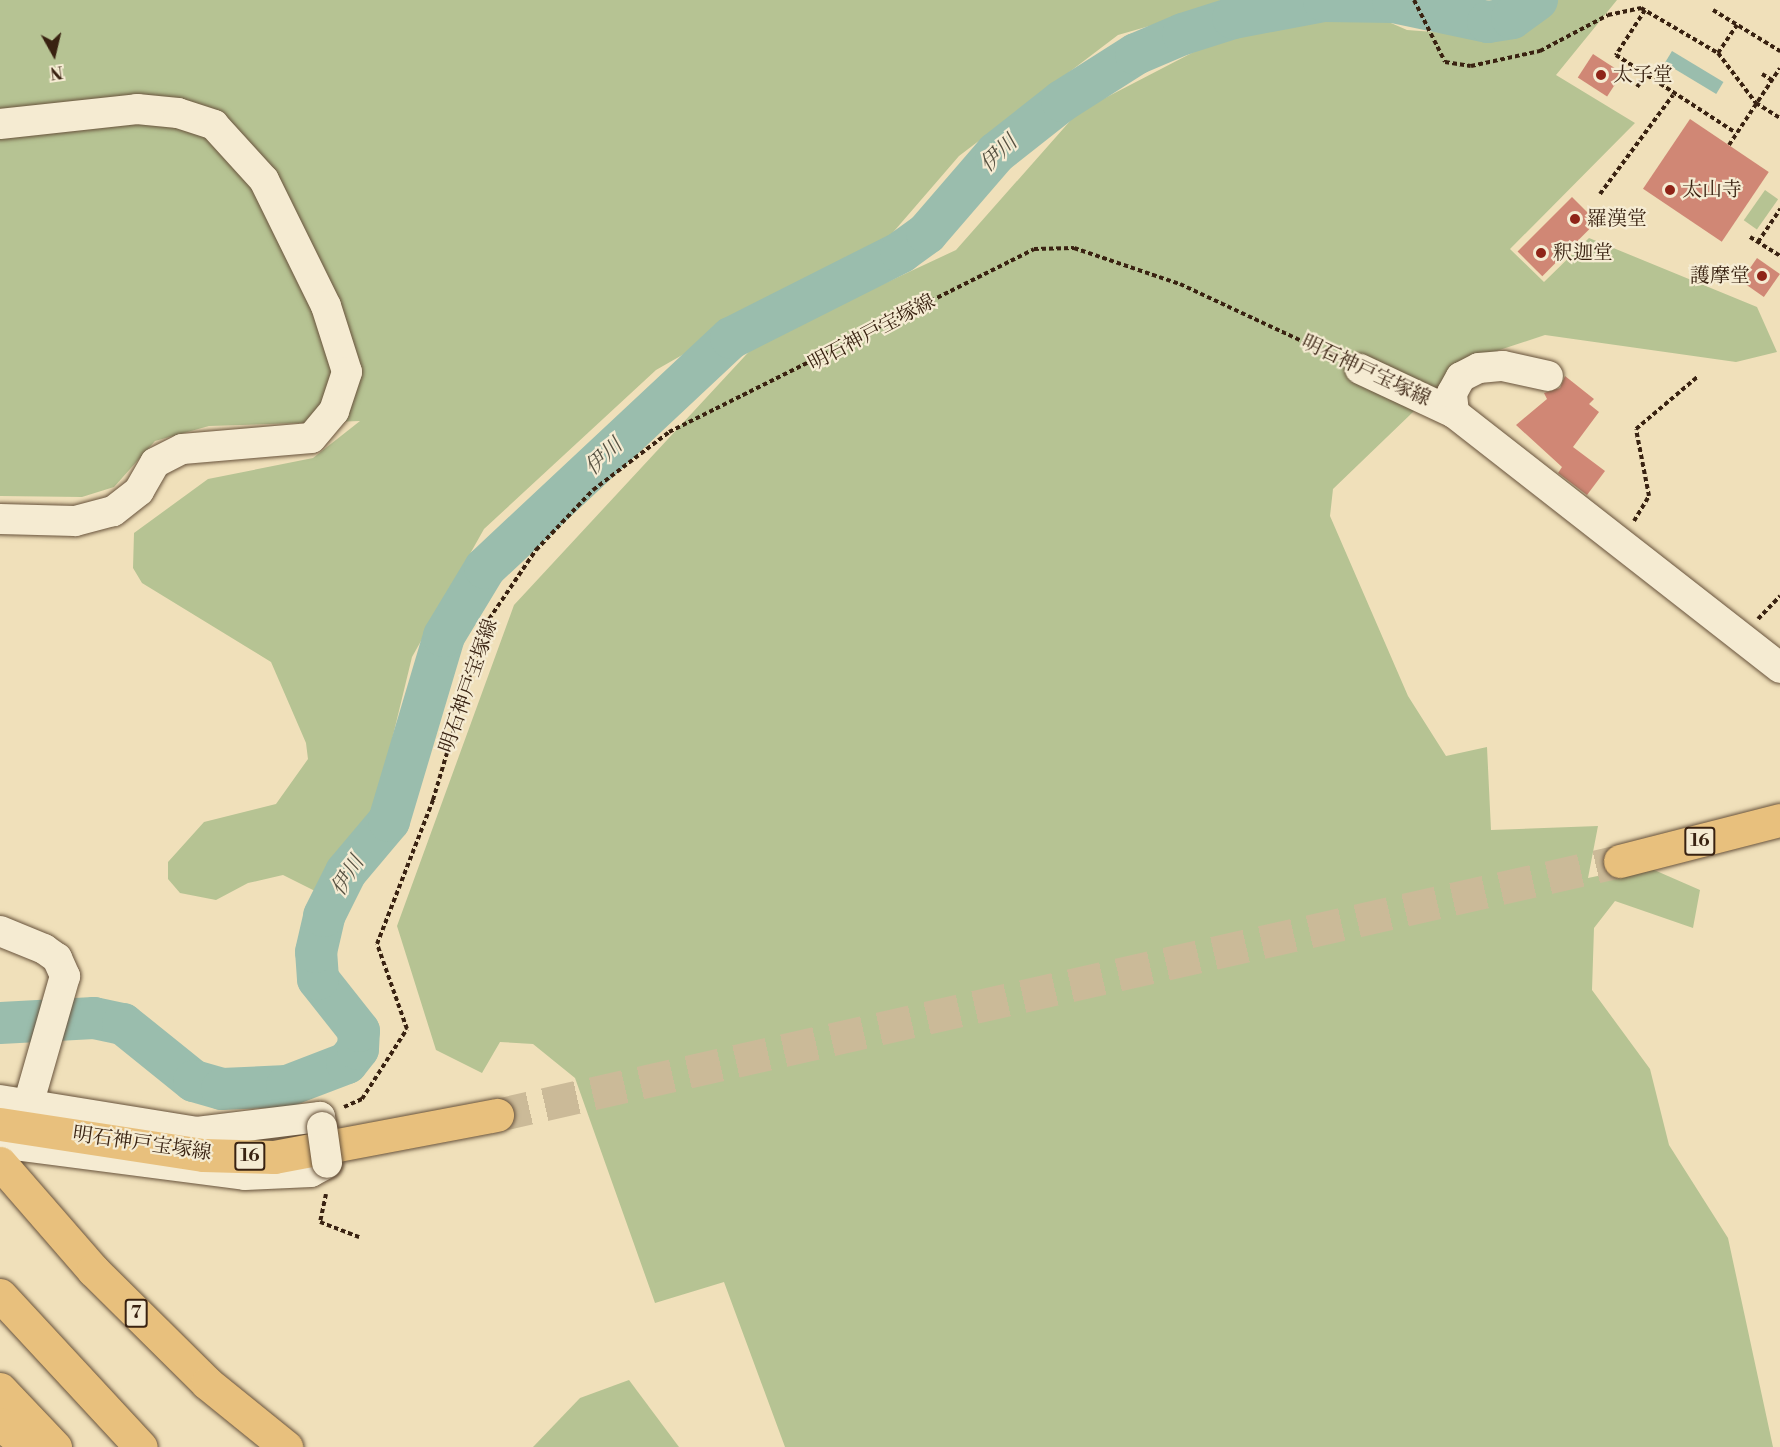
<!DOCTYPE html>
<html>
<head>
<meta charset="utf-8">
<style>
	body { margin:0 }
	#map { position:relative; width:1780px; height:1447px; overflow:hidden; background:#f0e0ba; font-family:"Libre Bodoni","Noto Serif JP",serif }
	div>[style] { position:absolute }
	.green>* { inset:0; background:#b6c393; transform-origin:0 0 }
	.water>* { inset:0; background:#9abdad; transform-origin:0 0 }
	.river>* { height:42px; margin:-21px; padding:0 21px; transform-origin:21px; border-radius:21px; background:#9abdad }
	.building>* { inset:0; background:#d08775; transform-origin:0 0 }
	.major-tunnel>* { height:33px; margin-top:-16.5px; transform-origin:0; background:repeating-linear-gradient(90deg,#cbba98 0 33px,transparent 0 49px) }
	.path>* { height:4px; margin-top:-2px; transform-origin:0; background:repeating-linear-gradient(90deg,#392211 0 4.5px,transparent 0 7.5px) }
	.roads { filter:drop-shadow(0 0 2px #67523b) drop-shadow(0 0 2px #67523b) }
	.minor>* { height:30px; margin:-15px; padding:0 15px; transform-origin:15px; border-radius:15px; background:#f5ebd2 }
	.major>* { height:33px; margin:-16.5px; padding:0 16.5px; transform-origin:16.5px; border-radius:16.5px; background:#e8c07d }
	.highway>* { height:33px; margin:-16.5px; padding:0 16.5px; transform-origin:16.5px; border-radius:16.5px; background:#e8c07d }
	.bridges { filter:drop-shadow(0 0 2px #67523b) drop-shadow(0 0 2px #67523b) }
	.minor-bridge>* { height:30px; margin:-15px; padding:0 15px; transform-origin:15px; border-radius:15px; background:#f5ebd2 }
	.dots>* { width:16px; height:16px; translate:-50% -50%; box-sizing:border-box; border:3px solid #f5ebd2; border-radius:50% }
	span { translate:-50% -50%; white-space:nowrap; text-align:center; line-height:1.15; -webkit-text-stroke:4.5px #f5ebd2; paint-order:stroke }
	.shield-label span { padding:2px 4px; background:#f5ebd2; border:2px solid; border-radius:4px; -webkit-text-stroke-width:0 }
	.shield-label { font-size:18px; color:#392211; font-weight:700 }
	.poi-label { font-size:20px; color:#392211 }
	.left { translate:0 -50%; text-align:left }
	.right { translate:-100% -50%; text-align:right }
	.street-label { font-size:20px; color:#392211 }
	.water-label { font-size:21px; color:#565040; font-style:italic }
	.north { position:absolute; left:24px; top:24px; width:60px; height:60px; -webkit-text-stroke:4px #f5ebd2; paint-order:stroke; rotate:172deg; font-size:16px; font-weight:700; line-height:24px; text-align:center; color:#392211 }
	.north::after { content:''; display:block; margin:auto; width:21px; height:27px; background:#392211; clip-path:polygon(50% 0,100% 100%,50% 72%,0 100%) }
</style>
</head>
<body>
<div id="map">
	<div class="green">
		<i style="clip-path:polygon(0 0,1240px 0,1118px 35px,959px 156px,889px 237px,656px 370px,484px 529px,412px 657px,374px 814px,317px 892px,283px 875px,248px 883px,216px 900px,180px 893px,168px 879px,168px 862px,204px 822px,276px 804px,308px 759px,306px 743px,271px 662px,142px 583px,133px 568px,134px 533px,208px 479px,313px 458px,360px 421px,209px 426px,155px 441px,114px 487px,82px 497px,0 496px)"></i>
		<i style="clip-path:polygon(1541px 0,1617px 0,1556px 75px,1635px 123px,1510px 249px,1544px 282px,1589px 238px,1757px 307px,1777px 352px,1736px 362px,1545px 335px,1466px 361px,1333px 489px,1330px 516px,1408px 696px,1446px 756px,1487px 747px,1491px 830px,1598px 826px,1588px 878px,1645px 866px,1700px 890px,1693px 928px,1615px 901px,1594px 928px,1592px 990px,1650px 1069px,1669px 1145px,1728px 1238px,1773px 1447px,785px 1447px,724px 1282px,655px 1303px,575px 1078px,533px 1044px,500px 1042px,482px 1073px,436px 1050px,397px 926px,514px 605px,757px 343px,956px 250px,1078px 112px,1213px 42px,1268px 27px,1368px 13px,1407px 30px,1516px 38px)"></i>
		<i style="left:1765px;top:190px;width:16px;height:37px;rotate:35deg"></i>
		<i style="clip-path:polygon(629px 1380px,679px 1447px,533px 1447px,580px 1398px)"></i>
	</div>
	<div class="water">
		<i style="left:1672px;top:51px;width:60px;height:14px;rotate:31deg"></i>
	</div>
	<div class="river">
		<i style="left:0;top:1023px;width:94px;rotate:-3deg"></i>
		<i style="left:94px;top:1018px;width:30px;rotate:12deg"></i>
		<i style="left:123px;top:1024px;width:91px;rotate:38.8deg"></i>
		<i style="left:194px;top:1081px;width:29px;rotate:16deg"></i>
		<i style="left:222px;top:1089px;width:65px;rotate:-2.6deg"></i>
		<i style="left:287px;top:1086px;width:64px;rotate:-21deg"></i>
		<i style="left:347px;top:1063px;width:18px;rotate:-52deg"></i>
		<i style="left:358px;top:1049px;width:18px;rotate:-87deg"></i>
		<i style="left:359px;top:1031px;width:66px;rotate:-128.3deg"></i>
		<i style="left:318px;top:979px;width:27px;rotate:-94deg"></i>
		<i style="left:316px;top:952px;width:37px;rotate:-77deg"></i>
		<i style="left:324px;top:916px;width:49px;rotate:-63.4deg"></i>
		<i style="left:346px;top:872px;width:67px;rotate:-49.9deg"></i>
		<i style="left:389px;top:821px;width:193px;rotate:-73.4deg"></i>
		<i style="left:444px;top:636px;width:79px;rotate:-58.9deg"></i>
		<i style="left:485px;top:568px;width:337px;rotate:-43.1deg"></i>
		<i style="left:731px;top:338px;width:191px;rotate:-26.8deg"></i>
		<i style="left:901px;top:252px;width:32px;rotate:-36deg"></i>
		<i style="left:927px;top:233px;width:106px;rotate:-49.2deg"></i>
		<i style="left:996px;top:153px;width:84px;rotate:-38.2deg"></i>
		<i style="left:1062px;top:101px;width:88px;rotate:-32.4deg"></i>
		<i style="left:1136px;top:54px;width:51px;rotate:-23.1deg"></i>
		<i style="left:1183px;top:34px;width:52px;rotate:-17.7deg"></i>
		<i style="left:1233px;top:18px;width:93px;rotate:-10.6deg"></i>
		<i style="left:1324px;top:1px;width:69px;rotate:0.8deg"></i>
		<i style="left:1393px;top:2px;width:97px;rotate:11.9deg"></i>
		<i style="left:1488px;top:22px;width:24px;rotate:-9deg"></i>
		<i style="left:1512px;top:18px;width:31px;rotate:-36deg"></i>
	</div>
	<div class="building">
		<i style="left:1593px;top:54px;width:35px;height:28px;rotate:33deg"></i>
		<i style="left:1690px;top:119px;width:95px;height:84px;rotate:34deg"></i>
		<i style="left:1572px;top:197px;width:35px;height:77px;rotate:45deg"></i>
		<i style="left:1757px;top:258px;width:28px;height:28px;rotate:35deg"></i>
		<i style="clip-path:polygon(1565px 376px,1594px 399px,1589px 404px,1599px 412px,1573px 447px,1605px 471px,1587px 495px,1558px 473px,1562px 467px,1516px 425px,1547px 399px,1544px 393px,1560px 388px)"></i>
	</div>
	<div class="major-tunnel">
		<i style="left:497px;top:1115px;width:1151px;rotate:-12.74deg"></i>
	</div>
	<div class="path">
		<i style="left:1414px;top:0;width:69px;rotate:63.4deg"></i>
		<i style="left:1445px;top:62px;width:26px;rotate:9deg"></i>
		<i style="left:1471px;top:66px;width:71px;rotate:-12.3deg"></i>
		<i style="left:1540px;top:51px;width:77px;rotate:-27.9deg"></i>
		<i style="left:1608px;top:15px;width:34px;rotate:-12deg"></i>
		<i style="left:1641px;top:8px;width:89px;rotate:30.3deg"></i>
		<i style="left:1718px;top:53px;width:63px;rotate:52.8deg"></i>
		<i style="left:1756px;top:103px;width:28px;rotate:32deg"></i>
		<i style="left:1645px;top:10px;width:54px;rotate:122.8deg"></i>
		<i style="left:1616px;top:55px;width:143px;rotate:33deg"></i>
		<i style="left:1713px;top:10px;width:79px;rotate:31.5deg"></i>
		<i style="left:1718px;top:53px;width:34px;rotate:-56deg"></i>
		<i style="left:1762px;top:74px;width:12px;rotate:31deg"></i>
		<i style="left:1637px;top:87px;width:14px;rotate:-54deg"></i>
		<i style="left:1729px;top:145px;width:92px;rotate:-56.5deg"></i>
		<i style="left:1600px;top:194px;width:123px;rotate:-53.6deg"></i>
		<i style="left:1750px;top:237px;width:36px;rotate:32deg"></i>
		<i style="left:1758px;top:242px;width:40px;rotate:-56deg"></i>
		<i style="left:1634px;top:521px;width:29px;rotate:-59deg"></i>
		<i style="left:1649px;top:496px;width:68px;rotate:-101deg"></i>
		<i style="left:1636px;top:429px;width:80px;rotate:-40.4deg"></i>
		<i style="left:1758px;top:619px;width:32px;rotate:-46deg"></i>
		<i style="left:344px;top:1107px;width:20px;rotate:-24deg"></i>
		<i style="left:362px;top:1099px;width:83px;rotate:-57.3deg"></i>
		<i style="left:407px;top:1029px;width:90px;rotate:-109.4deg"></i>
		<i style="left:377px;top:944px;width:155px;rotate:-68.7deg"></i>
		<i style="left:433px;top:800px;width:183px;rotate:-73.5deg"></i>
		<i style="left:485px;top:625px;width:91px;rotate:-55.8deg"></i>
		<i style="left:536px;top:550px;width:83px;rotate:-46.5deg"></i>
		<i style="left:593px;top:490px;width:96px;rotate:-37.3deg"></i>
		<i style="left:669px;top:432px;width:408px;rotate:-26.6deg"></i>
		<i style="left:1034px;top:249px;width:40px;rotate:-1.4deg"></i>
		<i style="left:1074px;top:248px;width:112px;rotate:18.8deg"></i>
		<i style="left:1180px;top:284px;width:174px;rotate:25.1deg"></i>
		<i style="left:326px;top:1194px;width:29px;rotate:102deg"></i>
		<i style="left:320px;top:1222px;width:42px;rotate:21deg"></i>
	</div>
	<div class="roads">
		<div class="minor">
			<i style="left:0;top:124px;width:138px;rotate:-6.2deg"></i>
			<i style="left:137px;top:109px;width:41px;rotate:5.6deg"></i>
			<i style="left:178px;top:113px;width:38px;rotate:18deg"></i>
			<i style="left:214px;top:125px;width:74px;rotate:47.7deg"></i>
			<i style="left:264px;top:180px;width:140px;rotate:63.8deg"></i>
			<i style="left:326px;top:306px;width:69px;rotate:72.3deg"></i>
			<i style="left:347px;top:372px;width:41px;rotate:108.4deg"></i>
			<i style="left:334px;top:411px;width:35px;rotate:130deg"></i>
			<i style="left:311px;top:438px;width:129px;rotate:175.1deg"></i>
			<i style="left:182px;top:449px;width:30px;rotate:153deg"></i>
			<i style="left:155px;top:463px;width:32px;rotate:120deg"></i>
			<i style="left:139px;top:491px;width:33px;rotate:142deg"></i>
			<i style="left:113px;top:511px;width:39px;rotate:165deg"></i>
			<i style="left:75px;top:521px;width:75px;rotate:-178.5deg"></i>
			<i style="left:1360px;top:369px;width:104px;rotate:25.1deg"></i>
			<i style="left:1454px;top:413px;width:414px;rotate:38deg"></i>
			<i style="left:1454px;top:413px;width:20px;rotate:-96deg"></i>
			<i style="left:1452px;top:393px;width:18px;rotate:-61deg"></i>
			<i style="left:1461px;top:377px;width:20px;rotate:-27deg"></i>
			<i style="left:1479px;top:368px;width:24px;rotate:-5deg"></i>
			<i style="left:1503px;top:366px;width:46px;rotate:12.5deg"></i>
			<i style="left:0;top:931px;width:48px;rotate:22.2deg"></i>
			<i style="left:44px;top:949px;width:16px;rotate:35deg"></i>
			<i style="left:57px;top:958px;width:20px;rotate:66deg"></i>
			<i style="left:65px;top:976px;width:134px;rotate:106deg"></i>
			<i style="left:0;top:1100px;width:200px;rotate:9.2deg"></i>
			<i style="left:197px;top:1132px;width:124px;rotate:-7deg"></i>
			<i style="left:320px;top:1117px;width:10px;rotate:79deg"></i>
			<i style="left:0;top:1143px;width:247px;rotate:7.4deg"></i>
			<i style="left:245px;top:1175px;width:66px;rotate:-2.6deg"></i>
			<i style="left:311px;top:1172px;width:18px;rotate:-29deg"></i>
		</div>
		<div class="major">
			<i style="left:1620px;top:861px;width:165px;rotate:-14.4deg"></i>
			<i style="left:0;top:1124px;width:205px;rotate:8.7deg"></i>
			<i style="left:203px;top:1155px;width:71px;rotate:1.6deg"></i>
			<i style="left:274px;top:1157px;width:227px;rotate:-10.7deg"></i>
			<i style="left:0;top:1389px;width:80px;rotate:46.5deg"></i>
			<i style="left:0;top:1424px;width:37px;rotate:38deg"></i>
		</div>
		<div class="highway">
			<i style="left:0;top:1163px;width:142px;rotate:49deg"></i>
			<i style="left:93px;top:1270px;width:161px;rotate:44.7deg"></i>
			<i style="left:207px;top:1383px;width:102px;rotate:39deg"></i>
			<i style="left:0;top:1295px;width:207px;rotate:47.2deg"></i>
		</div>
	</div>
	<div class="bridges">
		<div class="minor-bridge">
			<i style="left:322px;top:1127px;width:36px;rotate:82deg"></i>
		</div>
	</div>
	<div class="dots">
		<i style="left:1601px;top:75px;background:#8f2418"></i>
		<i style="left:1670px;top:190px;background:#8f2418"></i>
		<i style="left:1575px;top:219px;background:#8f2418"></i>
		<i style="left:1541px;top:253px;background:#8f2418"></i>
		<i style="left:1762px;top:276px;background:#8f2418"></i>
	</div>
	<div class="shield-label">
		<span style="left:1700px;top:841px">16</span>
		<span style="left:250px;top:1156px">16</span>
		<span style="left:136px;top:1313px">7</span>
	</div>
	<div class="poi-label">
		<span class="left" style="left:1613px;top:75px">太子堂</span>
		<span class="left" style="left:1682px;top:190px">太山寺</span>
		<span class="left" style="left:1587px;top:219px">羅漢堂</span>
		<span class="left" style="left:1553px;top:253px">釈迦堂</span>
		<span class="right" style="left:1750px;top:276px">護摩堂</span>
	</div>
	<div class="street-label">
		<span style="left:872px;top:333px;rotate:-28deg">明石神戸宝塚線</span>
		<span style="left:1366px;top:371px;rotate:25deg">明石神戸宝塚線</span>
		<span style="left:469px;top:686px;rotate:-71deg">明石神戸宝塚線</span>
		<span style="left:142px;top:1144px;rotate:8deg">明石神戸宝塚線</span>
	</div>
	<div class="water-label">
		<span style="left:999px;top:154px;rotate:-44deg">伊川</span>
		<span style="left:604px;top:457px;rotate:-43deg">伊川</span>
		<span style="left:348px;top:876px;rotate:-58deg">伊川</span>
	</div>
	<div class="north">N</div>
</div>
</body>
</html>
